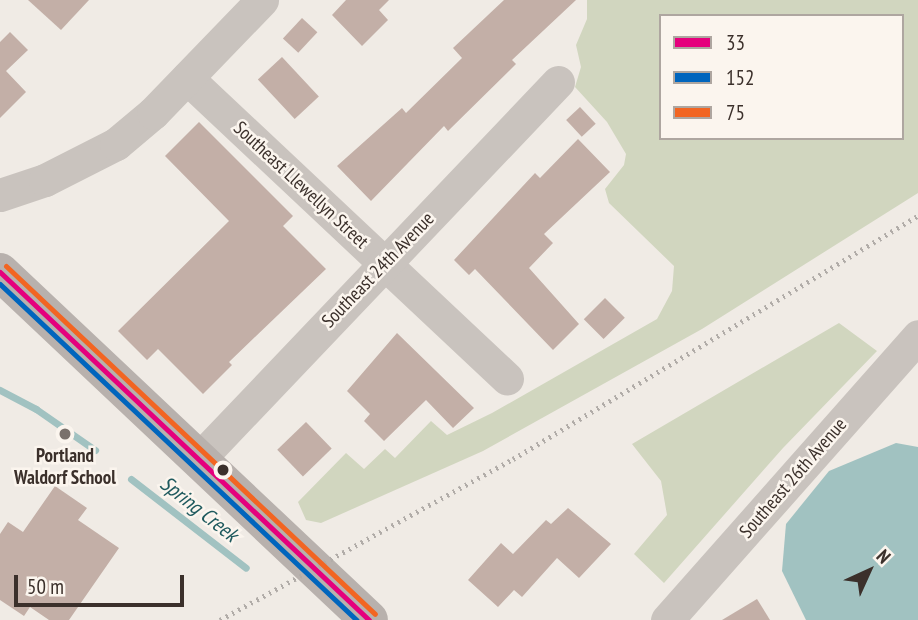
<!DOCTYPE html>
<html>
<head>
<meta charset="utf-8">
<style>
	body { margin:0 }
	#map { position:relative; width:918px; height:620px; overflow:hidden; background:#f0ebe5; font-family:"PT Sans Narrow",sans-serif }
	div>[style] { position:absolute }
	.green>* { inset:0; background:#d1d6bf }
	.water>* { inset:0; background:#a1c2c1 }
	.stream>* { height:7px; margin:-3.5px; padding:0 3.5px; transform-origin:3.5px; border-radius:3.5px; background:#a1c2c1 }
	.building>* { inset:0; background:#c3afa7; transform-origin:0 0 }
	.minor>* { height:33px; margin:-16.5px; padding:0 16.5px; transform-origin:16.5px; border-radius:16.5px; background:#c9c3be }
	.major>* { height:38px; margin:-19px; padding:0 19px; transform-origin:19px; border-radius:19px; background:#b8b1ad }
	.rail>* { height:5px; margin-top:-2.5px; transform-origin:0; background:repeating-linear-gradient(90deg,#b1aca8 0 2px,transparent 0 7px) }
	.bus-1>* { height:5px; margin:-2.5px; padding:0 2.5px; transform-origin:2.5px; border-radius:2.5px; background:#e5007d }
	.bus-2>* { height:5px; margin:-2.5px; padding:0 2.5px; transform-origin:2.5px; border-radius:2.5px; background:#0065bd }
	.bus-3>* { height:5px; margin:-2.5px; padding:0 2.5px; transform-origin:2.5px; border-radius:2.5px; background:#f26522 }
	.dots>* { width:19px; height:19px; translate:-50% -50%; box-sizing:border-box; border:4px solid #fbf5ee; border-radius:50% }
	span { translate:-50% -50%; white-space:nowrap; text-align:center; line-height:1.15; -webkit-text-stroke:5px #fbf5ee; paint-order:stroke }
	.street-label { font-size:19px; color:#3b302b }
	.poi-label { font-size:19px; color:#3b302b; font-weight:700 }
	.water-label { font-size:21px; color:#1f5a5e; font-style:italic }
	.legend { position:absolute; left:659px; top:14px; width:245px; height:126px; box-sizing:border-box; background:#fbf5ee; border:2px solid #aea6a0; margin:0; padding:9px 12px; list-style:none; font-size:21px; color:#3b302b }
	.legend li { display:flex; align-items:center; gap:14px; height:35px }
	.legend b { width:35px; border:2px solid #aea6a0 }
	.north { position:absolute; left:834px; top:536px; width:70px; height:70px; -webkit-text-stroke:5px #fbf5ee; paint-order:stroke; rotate:45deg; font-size:19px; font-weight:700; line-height:28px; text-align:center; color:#3b302b }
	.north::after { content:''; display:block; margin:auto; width:24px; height:32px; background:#3b302b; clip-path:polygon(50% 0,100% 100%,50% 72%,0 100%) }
	.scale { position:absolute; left:14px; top:575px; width:170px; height:32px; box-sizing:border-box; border:4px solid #3b302b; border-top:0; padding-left:9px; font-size:21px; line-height:24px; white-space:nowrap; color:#3b302b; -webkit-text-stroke:5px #fbf5ee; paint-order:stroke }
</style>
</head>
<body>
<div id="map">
	<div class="green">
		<i style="clip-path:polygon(evenodd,587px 0,918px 0,918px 193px,702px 329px,483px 451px,321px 523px,306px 520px,298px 502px,346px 453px,364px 469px,385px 449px,395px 458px,431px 421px,447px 435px,492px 413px,657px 319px,672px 291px,674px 266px,609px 203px,605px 189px,624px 165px,626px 154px,607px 122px,575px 87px,581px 67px,576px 45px,587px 19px,587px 0,661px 16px,902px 16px,902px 138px,661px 138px,661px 16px)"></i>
		<i style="clip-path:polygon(839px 323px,877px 351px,783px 448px,664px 583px,634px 554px,667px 515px,661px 481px,632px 444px)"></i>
	</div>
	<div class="water">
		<i style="clip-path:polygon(896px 443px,918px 447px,918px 620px,806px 620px,782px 571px,786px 524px,829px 471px)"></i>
	</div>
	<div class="stream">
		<i style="left:0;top:390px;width:41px;rotate:27.8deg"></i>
		<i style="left:36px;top:409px;width:72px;rotate:34.8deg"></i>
		<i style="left:131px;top:479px;width:145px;rotate:37.7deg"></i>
	</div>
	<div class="building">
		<i style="clip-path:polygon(28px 0,89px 0,61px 30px)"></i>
		<i style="clip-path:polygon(346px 0,389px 0,379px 10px,388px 20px,362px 46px,332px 15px)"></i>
		<i style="clip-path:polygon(504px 0,576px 0,512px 60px,516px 64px,448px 131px,444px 126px,371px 201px,337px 166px,402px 108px,406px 113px,462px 58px,453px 48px)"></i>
		<i style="left:302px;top:18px;width:21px;height:28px;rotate:43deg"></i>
		<i style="clip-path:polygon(10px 32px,28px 50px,6px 71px,26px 92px,0 118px,0 42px)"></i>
		<i style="left:282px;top:57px;width:54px;height:33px;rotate:47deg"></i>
		<i style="left:580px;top:107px;width:23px;height:19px;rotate:47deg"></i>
		<i style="clip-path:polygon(199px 122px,293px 216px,283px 226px,326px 269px,229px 362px,232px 365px,203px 394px,158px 349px,147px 360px,118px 331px,229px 221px,165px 156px)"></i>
		<i style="clip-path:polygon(578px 139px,610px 172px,544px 234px,553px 243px,529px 268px,579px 324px,553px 350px,475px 269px,469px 275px,454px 260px,535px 173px,540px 178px)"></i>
		<i style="left:605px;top:298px;width:28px;height:30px;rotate:45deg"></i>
		<i style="clip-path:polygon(397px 333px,474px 408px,453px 428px,426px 400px,384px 441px,364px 421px,370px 414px,347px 391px)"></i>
		<i style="left:306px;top:422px;width:37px;height:40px;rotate:46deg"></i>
		<i style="clip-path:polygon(55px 486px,87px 508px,78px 520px,119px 548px,69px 620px,49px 620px,30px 607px,24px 616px,0 600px,0 534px,8px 522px,23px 532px)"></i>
		<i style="clip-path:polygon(568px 508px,611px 544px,579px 578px,557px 558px,522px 597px,514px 590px,498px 607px,468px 580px,501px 543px,513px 554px,546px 520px,551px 524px)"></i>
		<i style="clip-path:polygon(757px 599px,770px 620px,722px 620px)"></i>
	</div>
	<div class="minor">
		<i style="left:187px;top:78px;width:439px;rotate:43.2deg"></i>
		<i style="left:0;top:195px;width:47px;rotate:-18.4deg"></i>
		<i style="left:45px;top:180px;width:80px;rotate:-26.9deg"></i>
		<i style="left:116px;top:144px;width:48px;rotate:-40deg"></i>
		<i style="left:153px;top:113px;width:157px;rotate:-46deg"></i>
		<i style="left:198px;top:460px;width:522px;rotate:-46.4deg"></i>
		<i style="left:667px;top:620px;width:379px;rotate:-48.5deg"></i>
	</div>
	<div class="major">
		<i style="left:0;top:272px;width:507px;rotate:43.32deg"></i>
	</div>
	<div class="rail">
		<i style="left:220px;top:620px;width:334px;rotate:-28.8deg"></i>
		<i style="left:513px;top:459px;width:472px;rotate:-31deg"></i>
	</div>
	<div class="bus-1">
		<i style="left:0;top:272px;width:507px;rotate:43.32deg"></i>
	</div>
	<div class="bus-2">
		<i style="left:0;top:284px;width:490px;rotate:43.3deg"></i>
	</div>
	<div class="bus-3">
		<i style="left:6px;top:266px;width:507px;rotate:43.32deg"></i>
	</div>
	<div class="dots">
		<i style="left:65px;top:434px;background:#7a716c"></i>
		<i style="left:223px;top:470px;background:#3b302b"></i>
	</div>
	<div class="street-label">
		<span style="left:301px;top:185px;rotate:43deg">Southeast Llewellyn Street</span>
		<span style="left:378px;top:270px;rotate:-46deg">Southeast 24th Avenue</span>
		<span style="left:793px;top:478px;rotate:-49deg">Southeast 26th Avenue</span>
	</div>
	<div class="poi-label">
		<span style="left:65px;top:467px">Portland<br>Waldorf School</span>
	</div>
	<div class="water-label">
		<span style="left:199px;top:509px;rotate:38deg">Spring Creek</span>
	</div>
	<ul class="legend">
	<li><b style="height:9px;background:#e5007d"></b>33</li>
	<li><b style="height:9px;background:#0065bd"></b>152</li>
	<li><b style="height:9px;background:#f26522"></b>75</li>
	</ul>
	<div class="north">N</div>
	<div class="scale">50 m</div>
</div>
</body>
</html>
